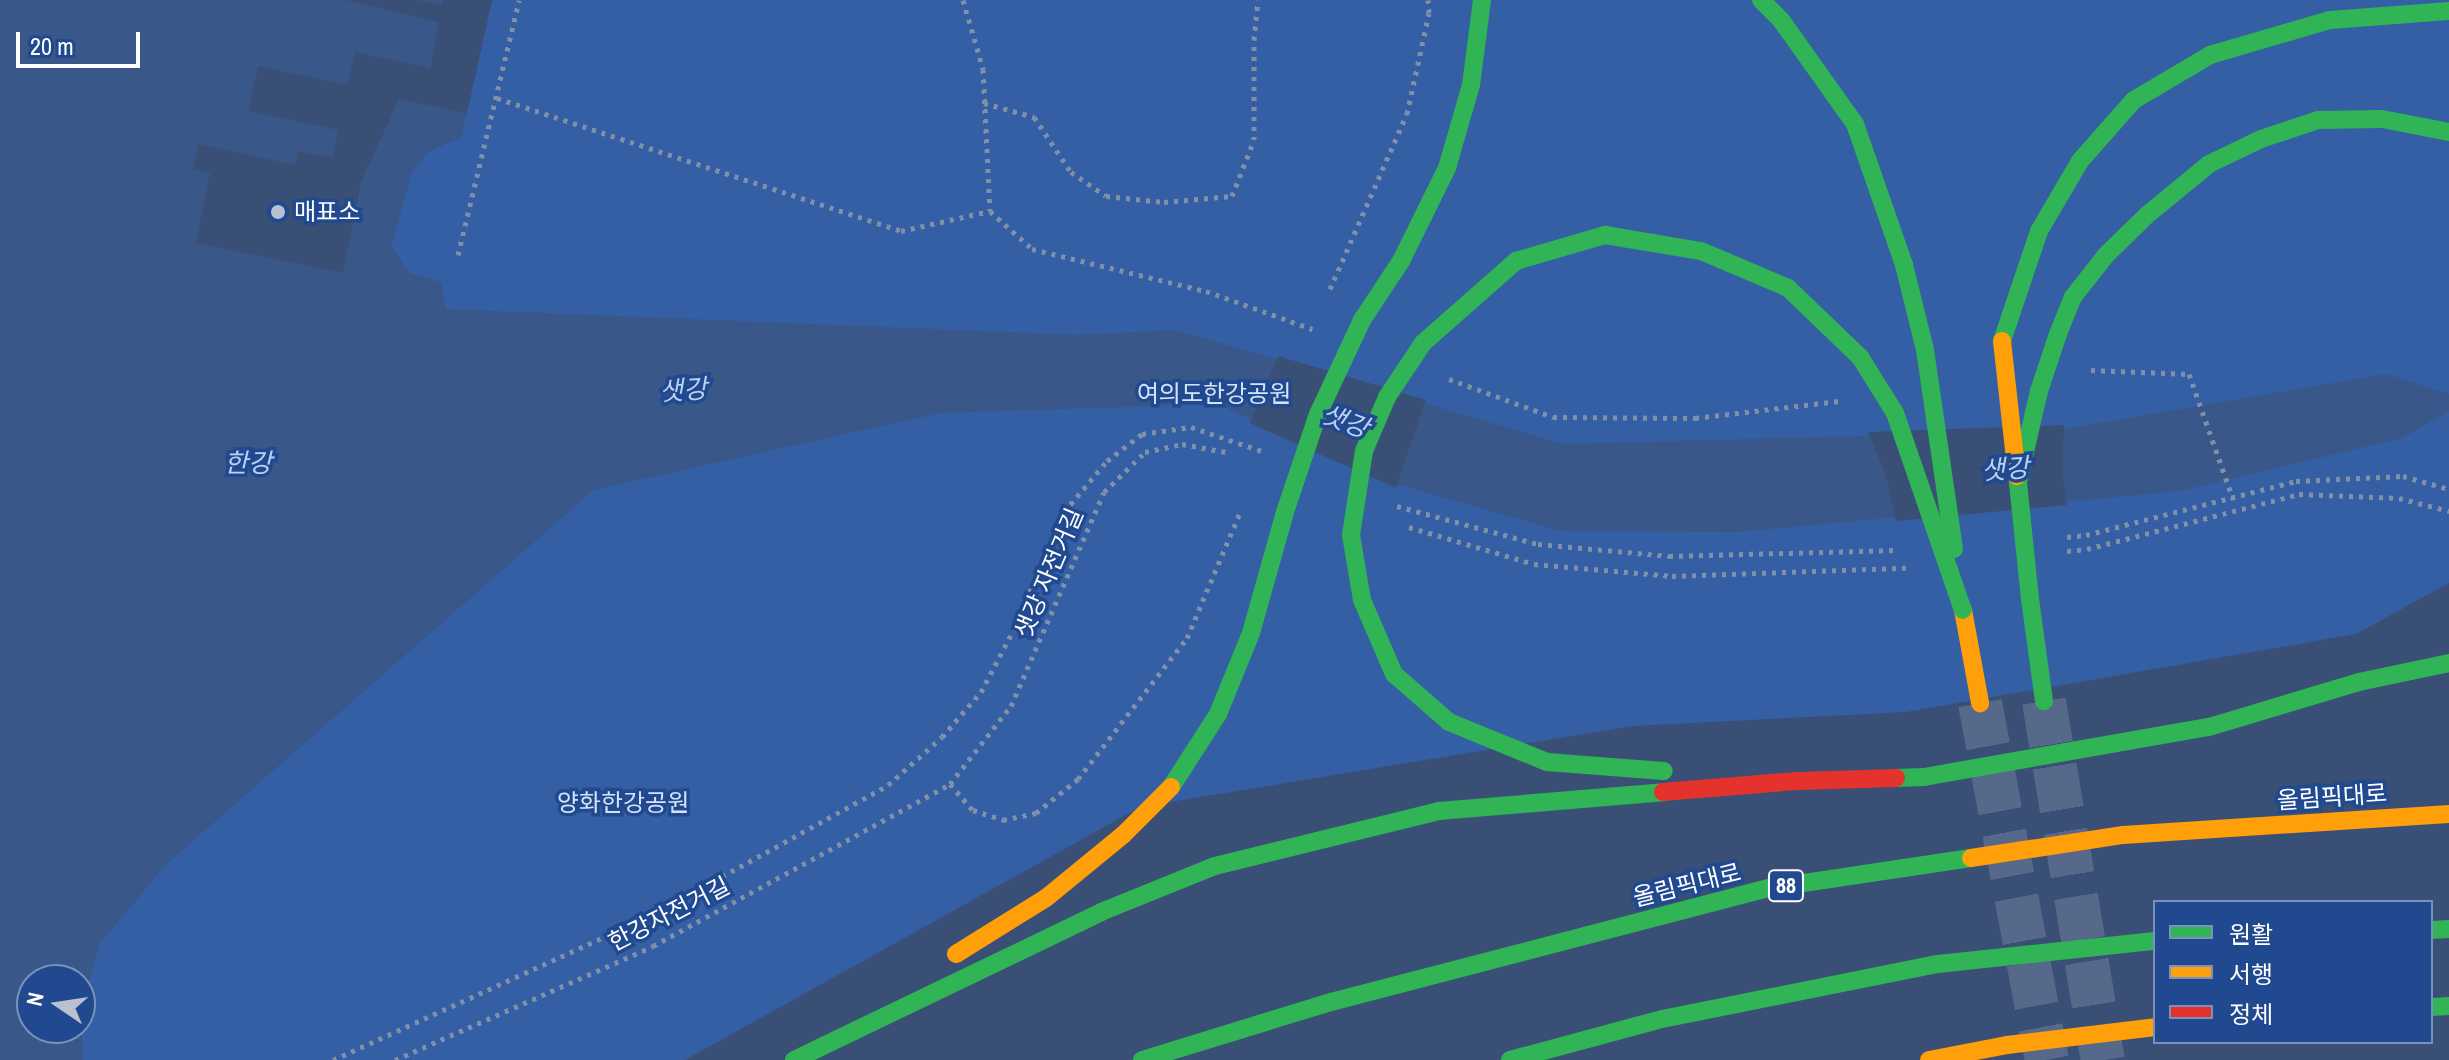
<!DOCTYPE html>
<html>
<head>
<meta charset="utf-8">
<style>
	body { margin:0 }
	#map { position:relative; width:2449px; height:1060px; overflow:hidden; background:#394f76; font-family:"Archivo Narrow","Noto Sans KR",sans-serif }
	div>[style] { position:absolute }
	.green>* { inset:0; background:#345fa5 }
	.water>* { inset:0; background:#3a5789 }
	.pier>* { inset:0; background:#394f76 }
	.highway-tunnel>* { height:44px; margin-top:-22px; transform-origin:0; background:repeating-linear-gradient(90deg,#57698b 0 44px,transparent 0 66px) }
	.path>* { height:5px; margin-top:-2.5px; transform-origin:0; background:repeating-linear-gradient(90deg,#8090a9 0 4px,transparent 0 10px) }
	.fast>* { height:18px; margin:-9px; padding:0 9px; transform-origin:9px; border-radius:9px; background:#30b455 }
	.slow>* { height:18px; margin:-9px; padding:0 9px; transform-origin:9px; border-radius:9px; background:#ff9f0a }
	.jam>* { height:18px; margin:-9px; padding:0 9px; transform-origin:9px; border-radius:9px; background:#e5322d }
	.path-bridge>* { height:5px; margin-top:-2.5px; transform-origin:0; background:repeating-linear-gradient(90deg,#8090a9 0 4px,transparent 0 10px) }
	.fast-bridge>* { height:18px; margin:-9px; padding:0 9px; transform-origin:9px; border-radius:9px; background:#30b455 }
	.slow-bridge>* { height:18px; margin:-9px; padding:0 9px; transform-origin:9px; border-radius:9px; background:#ff9f0a }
	.dots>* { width:22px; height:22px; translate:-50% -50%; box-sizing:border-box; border:4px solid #20498f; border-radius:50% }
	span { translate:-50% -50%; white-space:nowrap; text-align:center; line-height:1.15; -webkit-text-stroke:7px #20498f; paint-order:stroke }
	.shield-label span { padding:2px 6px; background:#20498f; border:2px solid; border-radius:6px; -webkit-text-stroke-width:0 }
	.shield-label { font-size:22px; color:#fff; font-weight:700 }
	.poi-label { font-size:24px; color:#fff }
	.left { translate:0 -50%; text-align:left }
	.park-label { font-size:24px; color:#d5e3f9 }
	.street-label { font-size:24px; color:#fff }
	.water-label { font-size:26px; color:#bbd1f3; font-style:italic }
	.legend { position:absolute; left:2153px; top:900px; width:280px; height:144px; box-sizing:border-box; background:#20498f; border:2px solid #7992bc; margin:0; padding:10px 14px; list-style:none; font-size:24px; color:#fff }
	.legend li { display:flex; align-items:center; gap:16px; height:40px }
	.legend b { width:40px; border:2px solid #7992bc }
	.north { position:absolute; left:16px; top:964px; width:80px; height:80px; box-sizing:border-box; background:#20498f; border:2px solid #7992bc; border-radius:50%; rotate:283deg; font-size:22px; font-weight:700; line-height:32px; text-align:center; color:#fff }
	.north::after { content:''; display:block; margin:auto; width:28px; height:36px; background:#bac1cf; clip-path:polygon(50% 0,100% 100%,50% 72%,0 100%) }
	.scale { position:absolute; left:16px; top:32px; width:124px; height:36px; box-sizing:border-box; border:4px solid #fff; border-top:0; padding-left:10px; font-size:24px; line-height:28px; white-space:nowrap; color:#fff; -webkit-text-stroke:6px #20498f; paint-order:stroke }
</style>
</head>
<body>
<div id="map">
	<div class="green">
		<i style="clip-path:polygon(492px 0,2449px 0,2449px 583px,2356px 634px,1906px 712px,1632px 726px,1140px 807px,685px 1060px,83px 1060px,80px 1013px,99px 944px,166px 864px,593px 490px,445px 309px,441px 283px,409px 273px,391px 246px,411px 174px,427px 152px,461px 137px)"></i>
	</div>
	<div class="water">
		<i style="clip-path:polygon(evenodd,0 0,492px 0,461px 137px,427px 152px,411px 174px,391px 245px,409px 273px,441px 283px,445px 309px,1078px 335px,1176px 330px,1563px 444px,2053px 431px,2386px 374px,2449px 394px,2449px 411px,2402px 438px,2180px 491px,1738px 532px,1561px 531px,1393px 483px,1217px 404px,941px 413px,593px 490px,166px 864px,99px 944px,80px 1013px,83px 1060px,0 1060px,0 0,32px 980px,80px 980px,80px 1028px,32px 1028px,32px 980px)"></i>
	</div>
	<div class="pier">
		<i style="clip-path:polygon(345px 0,416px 0,442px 5px,443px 0,492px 0,467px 113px,399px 99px,361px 182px,343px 273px,196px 243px,210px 173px,193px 169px,198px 144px,295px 165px,298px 151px,333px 158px,338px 130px,248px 111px,258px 66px,347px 85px,355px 52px,430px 68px,439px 22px)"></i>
		<i style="clip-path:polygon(1278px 356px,1426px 400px,1396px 488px,1250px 423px)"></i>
		<i style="clip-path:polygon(2064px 425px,2062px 467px,2067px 505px,1896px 521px,1886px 475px,1868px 432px)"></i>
	</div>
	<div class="highway-tunnel">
		<i style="left:2044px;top:701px;width:364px;rotate:80.7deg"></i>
		<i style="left:1980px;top:703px;width:363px;rotate:79.4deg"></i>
	</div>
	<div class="path">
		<i style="left:963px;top:0;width:72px;rotate:73.8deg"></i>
		<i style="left:983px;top:69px;width:142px;rotate:87.2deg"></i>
		<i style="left:990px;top:211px;width:57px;rotate:42.1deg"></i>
		<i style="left:1032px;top:249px;width:179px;rotate:13.6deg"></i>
		<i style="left:1206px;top:291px;width:113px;rotate:19.7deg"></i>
		<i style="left:497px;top:98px;width:425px;rotate:18.2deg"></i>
		<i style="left:901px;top:231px;width:91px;rotate:-12.7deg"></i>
		<i style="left:984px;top:103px;width:52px;rotate:15.6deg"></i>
		<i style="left:1034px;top:117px;width:66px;rotate:56.1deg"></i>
		<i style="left:1071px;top:172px;width:42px;rotate:34.4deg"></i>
		<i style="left:1106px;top:196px;width:58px;rotate:5.9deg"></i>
		<i style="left:1164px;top:202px;width:68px;rotate:-5deg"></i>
		<i style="left:1232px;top:196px;width:60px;rotate:-68.6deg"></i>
		<i style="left:1254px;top:140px;width:100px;rotate:-90deg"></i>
		<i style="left:1254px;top:40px;width:40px;rotate:-84.3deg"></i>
		<i style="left:1407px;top:114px;width:103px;rotate:-77.7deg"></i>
		<i style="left:1429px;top:13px;width:13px;rotate:-94deg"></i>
		<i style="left:458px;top:255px;width:262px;rotate:-76.5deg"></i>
		<i style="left:2091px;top:370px;width:98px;rotate:2.3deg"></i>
		<i style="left:2189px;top:374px;width:133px;rotate:70.6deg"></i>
		<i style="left:1449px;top:379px;width:111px;rotate:20.1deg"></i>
		<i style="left:1553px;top:417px;width:142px;rotate:0.4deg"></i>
		<i style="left:1695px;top:418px;width:145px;rotate:-6.7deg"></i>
		<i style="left:1397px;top:506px;width:146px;rotate:15.1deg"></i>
		<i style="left:1538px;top:544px;width:132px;rotate:5.2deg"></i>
		<i style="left:1669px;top:556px;width:228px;rotate:-1.5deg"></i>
		<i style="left:1409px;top:527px;width:130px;rotate:16.5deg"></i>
		<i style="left:1534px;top:564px;width:139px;rotate:5deg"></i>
		<i style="left:1672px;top:576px;width:234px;rotate:-2deg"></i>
		<i style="left:2067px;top:537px;width:19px;rotate:-6deg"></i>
		<i style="left:2086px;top:535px;width:217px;rotate:-14.4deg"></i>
		<i style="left:2296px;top:481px;width:107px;rotate:-2.7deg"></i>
		<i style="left:2403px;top:476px;width:48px;rotate:15.8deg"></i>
		<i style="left:2067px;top:551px;width:20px;rotate:-6deg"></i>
		<i style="left:2087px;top:549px;width:219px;rotate:-14.5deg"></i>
		<i style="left:2299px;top:494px;width:100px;rotate:2.3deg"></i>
		<i style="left:2399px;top:498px;width:52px;rotate:14.6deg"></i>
		<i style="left:950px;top:784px;width:35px;rotate:49deg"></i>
		<i style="left:973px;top:810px;width:32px;rotate:18deg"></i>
		<i style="left:1003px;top:820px;width:34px;rotate:-12deg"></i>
		<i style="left:1036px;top:813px;width:54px;rotate:-39deg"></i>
		<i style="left:333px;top:1060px;width:350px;rotate:-24.4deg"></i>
		<i style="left:652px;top:915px;width:269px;rotate:-28.8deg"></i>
		<i style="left:888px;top:785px;width:72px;rotate:-41.6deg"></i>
		<i style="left:942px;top:737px;width:60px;rotate:-49.1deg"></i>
		<i style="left:981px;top:692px;width:71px;rotate:-62.4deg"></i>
		<i style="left:1014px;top:629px;width:127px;rotate:-66.9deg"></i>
		<i style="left:1064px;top:512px;width:67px;rotate:-49.9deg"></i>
		<i style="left:1107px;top:461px;width:44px;rotate:-37.6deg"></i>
		<i style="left:1142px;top:434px;width:49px;rotate:-8.1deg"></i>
		<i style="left:1191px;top:427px;width:75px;rotate:18.7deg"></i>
		<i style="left:395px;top:1060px;width:282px;rotate:-23.8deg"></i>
		<i style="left:653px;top:946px;width:338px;rotate:-28.6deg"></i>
		<i style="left:950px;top:784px;width:99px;rotate:-52deg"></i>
		<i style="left:1011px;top:706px;width:233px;rotate:-66.5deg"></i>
		<i style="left:1104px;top:492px;width:57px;rotate:-44.3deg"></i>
		<i style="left:1145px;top:452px;width:38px;rotate:-12deg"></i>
		<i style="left:1182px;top:444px;width:45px;rotate:10.3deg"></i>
	</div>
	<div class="fast">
		<i style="left:1761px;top:0;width:28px;rotate:45deg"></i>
		<i style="left:1781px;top:20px;width:128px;rotate:54.6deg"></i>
		<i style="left:1855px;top:124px;width:149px;rotate:70.8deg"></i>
		<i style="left:1904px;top:265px;width:88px;rotate:76.1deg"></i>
		<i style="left:1362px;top:320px;width:71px;rotate:-56.5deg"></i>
		<i style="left:1401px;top:261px;width:104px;rotate:-63.7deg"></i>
		<i style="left:1447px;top:168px;width:86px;rotate:-73.9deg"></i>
		<i style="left:1471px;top:85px;width:86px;rotate:-82.6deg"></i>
		<i style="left:2058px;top:334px;width:40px;rotate:-68deg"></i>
		<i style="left:2073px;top:297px;width:53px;rotate:-51.8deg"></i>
		<i style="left:2106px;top:255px;width:57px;rotate:-44.3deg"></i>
		<i style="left:2147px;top:215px;width:80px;rotate:-39.4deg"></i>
		<i style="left:2209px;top:164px;width:58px;rotate:-25.7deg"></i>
		<i style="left:2261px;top:139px;width:60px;rotate:-18.4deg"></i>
		<i style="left:2318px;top:120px;width:64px;rotate:-0.9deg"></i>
		<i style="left:2382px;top:119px;width:68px;rotate:11deg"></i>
		<i style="left:2002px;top:341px;width:116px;rotate:-71.4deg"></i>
		<i style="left:2039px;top:231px;width:81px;rotate:-59.6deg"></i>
		<i style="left:2080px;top:161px;width:81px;rotate:-48.5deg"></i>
		<i style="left:2134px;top:100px;width:88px;rotate:-30.6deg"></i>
		<i style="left:2210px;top:55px;width:125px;rotate:-16.3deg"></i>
		<i style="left:2330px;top:20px;width:119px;rotate:-4.3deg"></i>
		<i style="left:1423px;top:343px;width:124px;rotate:-41.4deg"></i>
		<i style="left:1516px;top:261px;width:93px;rotate:-16.3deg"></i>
		<i style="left:1605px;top:235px;width:97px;rotate:9.5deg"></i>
		<i style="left:1701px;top:251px;width:95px;rotate:23deg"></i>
		<i style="left:1788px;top:288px;width:100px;rotate:43.8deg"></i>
		<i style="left:1351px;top:535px;width:66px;rotate:80.4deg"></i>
		<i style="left:1362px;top:600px;width:81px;rotate:66.6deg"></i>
		<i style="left:1394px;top:674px;width:73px;rotate:41.1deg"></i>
		<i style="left:1449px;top:722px;width:106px;rotate:22.2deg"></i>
		<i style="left:1547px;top:762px;width:117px;rotate:4.4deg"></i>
		<i style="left:2030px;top:599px;width:103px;rotate:82.2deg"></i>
		<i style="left:1896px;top:778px;width:28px;rotate:-2deg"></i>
		<i style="left:1924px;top:777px;width:289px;rotate:-10deg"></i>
		<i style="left:2209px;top:727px;width:157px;rotate:-16.7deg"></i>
		<i style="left:2359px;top:682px;width:92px;rotate:-11.9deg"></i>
		<i style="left:1171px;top:787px;width:87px;rotate:-57.2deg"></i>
		<i style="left:1218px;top:714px;width:87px;rotate:-67.8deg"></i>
		<i style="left:1251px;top:633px;width:126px;rotate:-74.3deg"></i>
		<i style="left:2431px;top:930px;width:18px;rotate:-3deg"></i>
		<i style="left:2431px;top:1007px;width:18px;rotate:-3deg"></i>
		<i style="left:794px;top:1060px;width:341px;rotate:-25.7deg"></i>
		<i style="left:1101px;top:912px;width:123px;rotate:-22deg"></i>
		<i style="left:1215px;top:866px;width:231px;rotate:-13.8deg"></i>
		<i style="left:1439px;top:811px;width:225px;rotate:-4.8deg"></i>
		<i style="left:1142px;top:1060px;width:198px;rotate:-17.1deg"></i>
		<i style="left:1331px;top:1002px;width:454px;rotate:-14.6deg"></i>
		<i style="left:1770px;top:888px;width:203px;rotate:-8.5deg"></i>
		<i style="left:1510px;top:1060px;width:157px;rotate:-15.1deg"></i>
		<i style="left:1662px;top:1019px;width:281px;rotate:-11.3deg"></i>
		<i style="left:1938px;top:964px;width:218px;rotate:-6.1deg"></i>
	</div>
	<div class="slow">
		<i style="left:1963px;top:610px;width:95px;rotate:79.6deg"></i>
		<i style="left:1971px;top:858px;width:154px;rotate:-8.6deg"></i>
		<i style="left:2123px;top:835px;width:327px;rotate:-3.7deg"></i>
		<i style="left:956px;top:954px;width:106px;rotate:-31.9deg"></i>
		<i style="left:1046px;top:898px;width:99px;rotate:-39.3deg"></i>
		<i style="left:1123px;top:835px;width:68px;rotate:-45deg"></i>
		<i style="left:1929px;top:1060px;width:79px;rotate:-10.9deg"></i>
		<i style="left:2007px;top:1045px;width:149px;rotate:-6.9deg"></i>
	</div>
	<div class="jam">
		<i style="left:1663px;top:792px;width:135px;rotate:-4.7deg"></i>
		<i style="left:1798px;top:781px;width:98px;rotate:-1.8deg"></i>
	</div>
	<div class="path-bridge">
		<i style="left:1330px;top:289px;width:191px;rotate:-66.3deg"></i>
		<i style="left:1078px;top:779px;width:178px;rotate:-52.3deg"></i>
		<i style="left:1187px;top:638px;width:139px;rotate:-67.1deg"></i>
	</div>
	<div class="fast-bridge">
		<i style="left:1925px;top:350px;width:201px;rotate:81.7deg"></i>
		<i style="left:1860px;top:357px;width:66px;rotate:58deg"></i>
		<i style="left:1895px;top:413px;width:208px;rotate:71deg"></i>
		<i style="left:1285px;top:512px;width:103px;rotate:-71.4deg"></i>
		<i style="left:1318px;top:414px;width:104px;rotate:-64.9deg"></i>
		<i style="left:1351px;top:535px;width:85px;rotate:-81.2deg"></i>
		<i style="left:1364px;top:451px;width:59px;rotate:-66.9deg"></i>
		<i style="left:1387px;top:397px;width:65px;rotate:-56.3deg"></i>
		<i style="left:2030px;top:599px;width:118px;rotate:-95.9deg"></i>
		<i style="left:2018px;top:482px;width:93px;rotate:-77deg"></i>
		<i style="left:2039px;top:391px;width:60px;rotate:-71.6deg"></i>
	</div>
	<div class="slow-bridge">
		<i style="left:2002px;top:341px;width:136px;rotate:83.7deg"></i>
	</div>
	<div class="dots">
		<i style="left:278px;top:212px;background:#bac1cf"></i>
	</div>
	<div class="shield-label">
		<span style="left:1786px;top:886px">88</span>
	</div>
	<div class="poi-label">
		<span class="left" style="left:294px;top:212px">매표소</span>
	</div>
	<div class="park-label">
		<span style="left:1214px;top:394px">여의도한강공원</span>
		<span style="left:623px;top:803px">양화한강공원</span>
	</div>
	<div class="street-label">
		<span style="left:1049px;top:573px;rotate:-67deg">샛강 자전거길</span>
		<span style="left:2332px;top:797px;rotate:-4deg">올림픽대로</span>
		<span style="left:1687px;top:885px;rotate:-14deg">올림픽대로</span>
		<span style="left:669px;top:914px;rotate:-27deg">한강자전거길</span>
	</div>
	<div class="water-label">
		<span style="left:683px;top:390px;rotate:-4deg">샛강</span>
		<span style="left:1345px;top:421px;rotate:21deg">샛강</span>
		<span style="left:248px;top:463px">한강</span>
		<span style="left:2005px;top:469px;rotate:-4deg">샛강</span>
	</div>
	<ul class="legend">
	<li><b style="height:10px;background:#30b455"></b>원활</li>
	<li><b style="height:10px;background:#ff9f0a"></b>서행</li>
	<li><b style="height:10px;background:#e5322d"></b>정체</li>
	</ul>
	<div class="north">N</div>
	<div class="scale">20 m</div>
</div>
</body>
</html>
